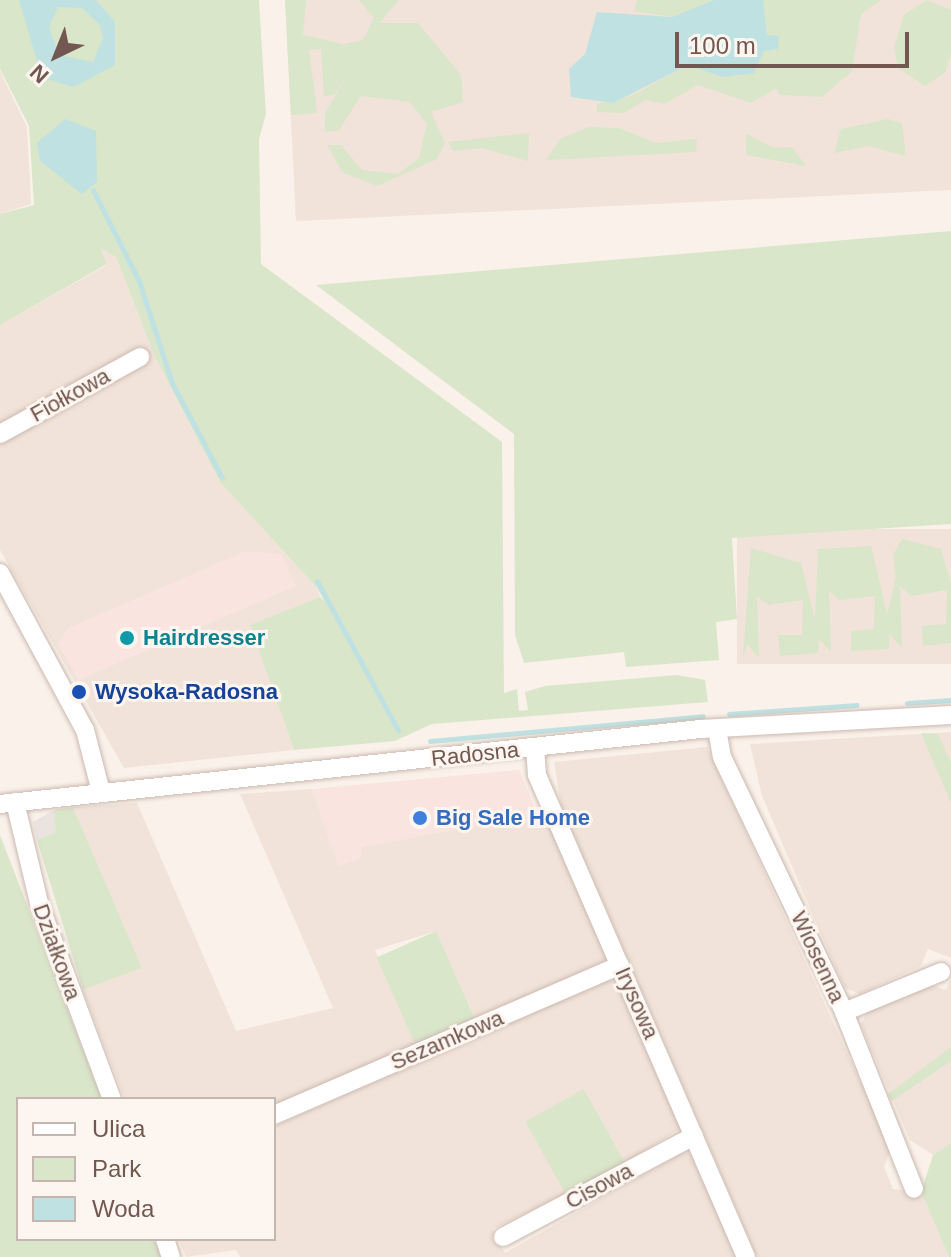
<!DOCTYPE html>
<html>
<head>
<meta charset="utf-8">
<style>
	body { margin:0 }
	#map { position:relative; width:951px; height:1257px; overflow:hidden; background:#faf2ea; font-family:Arial,sans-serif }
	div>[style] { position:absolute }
	.residential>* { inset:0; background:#f1e3d9; transform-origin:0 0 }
	.commercial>* { inset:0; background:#f9e4df }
	.industrial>* { inset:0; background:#eae3df }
	.green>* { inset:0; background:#d9e6c9; transform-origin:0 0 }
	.water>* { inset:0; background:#c0e1e2 }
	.stream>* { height:5px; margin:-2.5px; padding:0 2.5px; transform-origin:2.5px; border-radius:2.5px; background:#c0e1e2 }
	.roads { filter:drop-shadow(0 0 2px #cbb9b1) drop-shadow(0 0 2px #cbb9b1) }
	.minor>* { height:18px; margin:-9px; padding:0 9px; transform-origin:9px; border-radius:9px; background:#fff }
	.dots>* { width:22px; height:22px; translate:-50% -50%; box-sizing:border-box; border:4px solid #fdf6f0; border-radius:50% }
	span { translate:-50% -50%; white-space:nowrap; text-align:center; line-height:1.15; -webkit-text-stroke:6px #fdf6f0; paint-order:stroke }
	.street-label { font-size:22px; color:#725850 }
	.culture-label { font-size:22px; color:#0d838f; font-weight:700 }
	.left { translate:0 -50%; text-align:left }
	.transit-label { font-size:22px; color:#164399; font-weight:700 }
	.shop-label { font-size:22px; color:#366cbe; font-weight:700 }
	.legend { position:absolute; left:16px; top:1097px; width:260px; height:144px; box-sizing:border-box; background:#fdf6f0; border:2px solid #c5b7b0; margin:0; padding:10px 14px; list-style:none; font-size:24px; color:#725850 }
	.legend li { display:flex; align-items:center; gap:16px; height:40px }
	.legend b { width:40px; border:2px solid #c5b7b0 }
	.north { position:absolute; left:16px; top:16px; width:80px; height:80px; -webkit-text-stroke:6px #fdf6f0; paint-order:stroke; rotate:223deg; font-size:22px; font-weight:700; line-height:32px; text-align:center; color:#725850 }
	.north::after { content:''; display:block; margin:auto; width:28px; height:36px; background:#725850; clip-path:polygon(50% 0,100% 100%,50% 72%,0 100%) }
	.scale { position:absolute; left:675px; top:32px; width:234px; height:36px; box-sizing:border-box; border:4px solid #725850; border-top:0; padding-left:10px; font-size:24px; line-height:28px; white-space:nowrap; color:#725850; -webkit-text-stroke:6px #fdf6f0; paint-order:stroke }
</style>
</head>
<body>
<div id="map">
	<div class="residential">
		<i style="clip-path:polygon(285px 0,951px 0,951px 190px,296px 221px)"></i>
		<i style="clip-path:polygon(0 71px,27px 127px,31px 204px,0 214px)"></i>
		<i style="clip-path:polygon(99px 247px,116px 257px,155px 357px,220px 482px,318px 589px,320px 597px,251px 626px,294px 750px,124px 768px,0 550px,0 325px,107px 265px)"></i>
		<i style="left:951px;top:529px;width:135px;height:214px;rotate:90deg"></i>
		<i style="clip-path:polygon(951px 732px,951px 958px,928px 949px,921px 966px,860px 994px,845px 988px,830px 955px,762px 796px,750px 744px)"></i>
		<i style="clip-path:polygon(707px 747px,891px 1149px,884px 1167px,893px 1189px,921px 1192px,949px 1257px,757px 1257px,561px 805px,554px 762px)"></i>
		<i style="clip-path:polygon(312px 789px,335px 852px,354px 861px,361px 847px,545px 813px,607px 954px,602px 963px,475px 1018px,436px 931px,375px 950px,416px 1044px,274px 1106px,274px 1099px,125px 1099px,83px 990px,142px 968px,73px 807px,137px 803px,236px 1031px,333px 1008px,240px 794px)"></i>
		<i style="clip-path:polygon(951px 978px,951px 1143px,933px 1155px,910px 1140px,861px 1025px,867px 1011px,927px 984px,946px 990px)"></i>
		<i style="clip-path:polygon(608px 979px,619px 983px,681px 1128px,625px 1163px,584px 1089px,564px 1195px,492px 1229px,505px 1253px,684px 1152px,692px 1154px,736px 1257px,240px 1257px,236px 1250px,186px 1257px,179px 1239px,274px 1239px,274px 1126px)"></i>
	</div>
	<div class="commercial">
		<i style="clip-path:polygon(246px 551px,281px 554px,296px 586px,79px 680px,58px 644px,68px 628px)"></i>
		<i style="clip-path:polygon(519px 770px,538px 815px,362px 847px,360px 859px,338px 866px,312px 789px)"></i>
	</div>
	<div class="industrial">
		<i style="clip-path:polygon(54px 810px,57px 832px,37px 840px,33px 822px)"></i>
	</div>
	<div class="green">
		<i style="clip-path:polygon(0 0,259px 0,266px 114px,259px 139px,261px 264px,502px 442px,504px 693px,517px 689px,519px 711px,528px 710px,525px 692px,545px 686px,677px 675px,705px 680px,708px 702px,432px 724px,395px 741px,294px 750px,250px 625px,320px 597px,324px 601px,318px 589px,220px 482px,155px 357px,116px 257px,100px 248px,107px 264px,0 325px,0 214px,34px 205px,29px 126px,0 69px)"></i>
		<i style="clip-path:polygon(285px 0,306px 0,303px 35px,343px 44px,363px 40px,374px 18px,359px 0,399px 0,379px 23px,418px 23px,461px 75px,463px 102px,431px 112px,445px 143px,437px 159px,377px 186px,342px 172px,327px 145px,341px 145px,362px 170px,398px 174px,419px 158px,427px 124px,410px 102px,361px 96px,339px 130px,325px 132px,325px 114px,344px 80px,334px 95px,324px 96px,321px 49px,309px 50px,317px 113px,291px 115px)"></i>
		<i style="clip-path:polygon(637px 0,714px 0,672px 17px,634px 11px)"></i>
		<i style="clip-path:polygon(762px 0,881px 0,861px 14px,852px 71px,822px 97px,780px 95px,776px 88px,751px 103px,698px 85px,664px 104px,645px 100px,624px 113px,597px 112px,597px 104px,631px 96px,688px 65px,744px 74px,764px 51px,778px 49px,767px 35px)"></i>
		<i style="clip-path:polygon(927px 0,951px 10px,951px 52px,946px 72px,925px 86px,898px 68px,894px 48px,904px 15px)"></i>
		<i style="clip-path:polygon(888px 119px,902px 123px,906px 156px,869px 146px,834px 153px,841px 129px)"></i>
		<i style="clip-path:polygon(589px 127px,619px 128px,656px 143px,697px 139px,696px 152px,546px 160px,560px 139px)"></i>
		<i style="clip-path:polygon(529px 133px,528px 161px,482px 148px,453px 151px,448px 142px)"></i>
		<i style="clip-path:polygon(746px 134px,774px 148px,792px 147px,806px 166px,746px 155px)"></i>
		<i style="clip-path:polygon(951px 231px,951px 524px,732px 538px,737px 619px,716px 622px,719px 660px,626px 667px,624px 652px,524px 663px,515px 635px,514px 434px,316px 285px)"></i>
		<i style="clip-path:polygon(902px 539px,941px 549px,951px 584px,951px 643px,923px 646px,922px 626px,946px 624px,947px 590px,911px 596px,900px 586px,902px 648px,889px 634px,889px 649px,851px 651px,851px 631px,874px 629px,875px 596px,839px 600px,829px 591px,831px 652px,819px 639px,818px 653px,780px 656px,778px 635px,802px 635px,803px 600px,768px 605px,757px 596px,759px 658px,747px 644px,743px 657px,751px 548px,801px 563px,815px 620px,818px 549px,871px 546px,887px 614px,896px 577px,893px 555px)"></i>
		<i style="clip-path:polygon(921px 733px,938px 734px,951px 762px,951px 803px)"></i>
		<i style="clip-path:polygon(73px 807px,142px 968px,83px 990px,37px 840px,56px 832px,54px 810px)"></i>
		<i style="clip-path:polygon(0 835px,102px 1099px,18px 1099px,18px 1239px,154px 1239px,161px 1257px,0 1257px)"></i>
		<i style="left:436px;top:931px;width:95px;height:65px;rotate:66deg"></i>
		<i style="clip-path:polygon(951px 1047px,951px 1061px,892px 1101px,888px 1094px)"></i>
		<i style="left:584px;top:1089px;width:85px;height:67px;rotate:61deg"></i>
		<i style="clip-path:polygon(951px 1143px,951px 1257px,949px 1257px,921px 1192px,933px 1155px)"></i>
	</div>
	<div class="water">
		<i style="clip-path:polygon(evenodd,19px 0,96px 0,115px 22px,115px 65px,74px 87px,42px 78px,19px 0,58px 7px,82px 8px,100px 25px,103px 38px,93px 62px,59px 55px,49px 27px,58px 7px)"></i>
		<i style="clip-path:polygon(714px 0,763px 0,767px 35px,779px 36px,778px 49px,764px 51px,754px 73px,723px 77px,688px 65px,613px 103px,571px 97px,569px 69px,585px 54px,597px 12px,672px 17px)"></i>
		<i style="clip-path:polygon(65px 119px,96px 131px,97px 182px,82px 194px,40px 161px,37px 143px)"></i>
	</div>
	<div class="stream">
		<i style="left:93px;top:190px;width:102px;rotate:63.2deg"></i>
		<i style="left:139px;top:281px;width:107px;rotate:72.1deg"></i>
		<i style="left:172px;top:383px;width:107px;rotate:62.2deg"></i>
		<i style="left:317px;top:581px;width:170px;rotate:61.5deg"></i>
		<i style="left:907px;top:703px;width:44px;rotate:-3.9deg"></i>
		<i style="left:729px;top:714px;width:128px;rotate:-4deg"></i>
		<i style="left:430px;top:741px;width:274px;rotate:-5.2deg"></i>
	</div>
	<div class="roads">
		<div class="minor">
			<i style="left:0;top:434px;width:160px;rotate:-28.8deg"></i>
			<i style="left:0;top:573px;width:179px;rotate:61.6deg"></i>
			<i style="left:85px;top:730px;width:60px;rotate:75.5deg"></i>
			<i style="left:717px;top:729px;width:28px;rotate:80deg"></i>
			<i style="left:722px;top:757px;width:283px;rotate:64.4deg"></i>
			<i style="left:844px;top:1012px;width:190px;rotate:68.4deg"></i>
			<i style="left:535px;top:747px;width:28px;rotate:86deg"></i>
			<i style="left:537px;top:775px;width:525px;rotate:66.56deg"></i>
			<i style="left:15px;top:802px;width:104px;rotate:76.6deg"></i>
			<i style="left:39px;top:903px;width:209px;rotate:69.6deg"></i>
			<i style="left:0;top:804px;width:705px;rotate:-6.11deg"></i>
			<i style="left:701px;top:729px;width:250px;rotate:-3.2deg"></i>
			<i style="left:844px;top:1012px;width:105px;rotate:-22.4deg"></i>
			<i style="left:274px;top:1115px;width:377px;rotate:-23.4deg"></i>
			<i style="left:503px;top:1237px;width:216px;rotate:-27.9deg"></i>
			<i style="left:165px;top:1239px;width:19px;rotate:72deg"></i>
		</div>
	</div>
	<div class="dots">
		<i style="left:127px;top:638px;background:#0f9aa8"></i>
		<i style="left:79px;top:692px;background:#1a4fb4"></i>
		<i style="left:420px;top:818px;background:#3f7fe0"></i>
	</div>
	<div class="street-label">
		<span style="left:70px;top:395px;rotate:-29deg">Fiołkowa</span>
		<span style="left:475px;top:754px;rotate:-6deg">Radosna</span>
		<span style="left:57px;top:952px;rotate:70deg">Działkowa</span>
		<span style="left:818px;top:957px;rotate:65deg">Wiosenna</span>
		<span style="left:637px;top:1003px;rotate:66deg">Irysowa</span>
		<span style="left:447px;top:1040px;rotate:-23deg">Sezamkowa</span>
		<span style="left:599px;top:1186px;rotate:-28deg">Cisowa</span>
	</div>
	<div class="culture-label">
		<span class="left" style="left:143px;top:638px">Hairdresser</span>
	</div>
	<div class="transit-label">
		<span class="left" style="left:95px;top:692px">Wysoka-Radosna</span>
	</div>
	<div class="shop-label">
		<span class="left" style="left:436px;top:818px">Big Sale Home</span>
	</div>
	<ul class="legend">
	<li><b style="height:10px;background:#fff"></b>Ulica</li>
	<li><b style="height:22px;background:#d9e6c9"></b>Park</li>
	<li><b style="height:22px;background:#c0e1e2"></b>Woda</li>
	</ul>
	<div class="north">N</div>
	<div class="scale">100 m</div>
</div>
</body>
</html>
